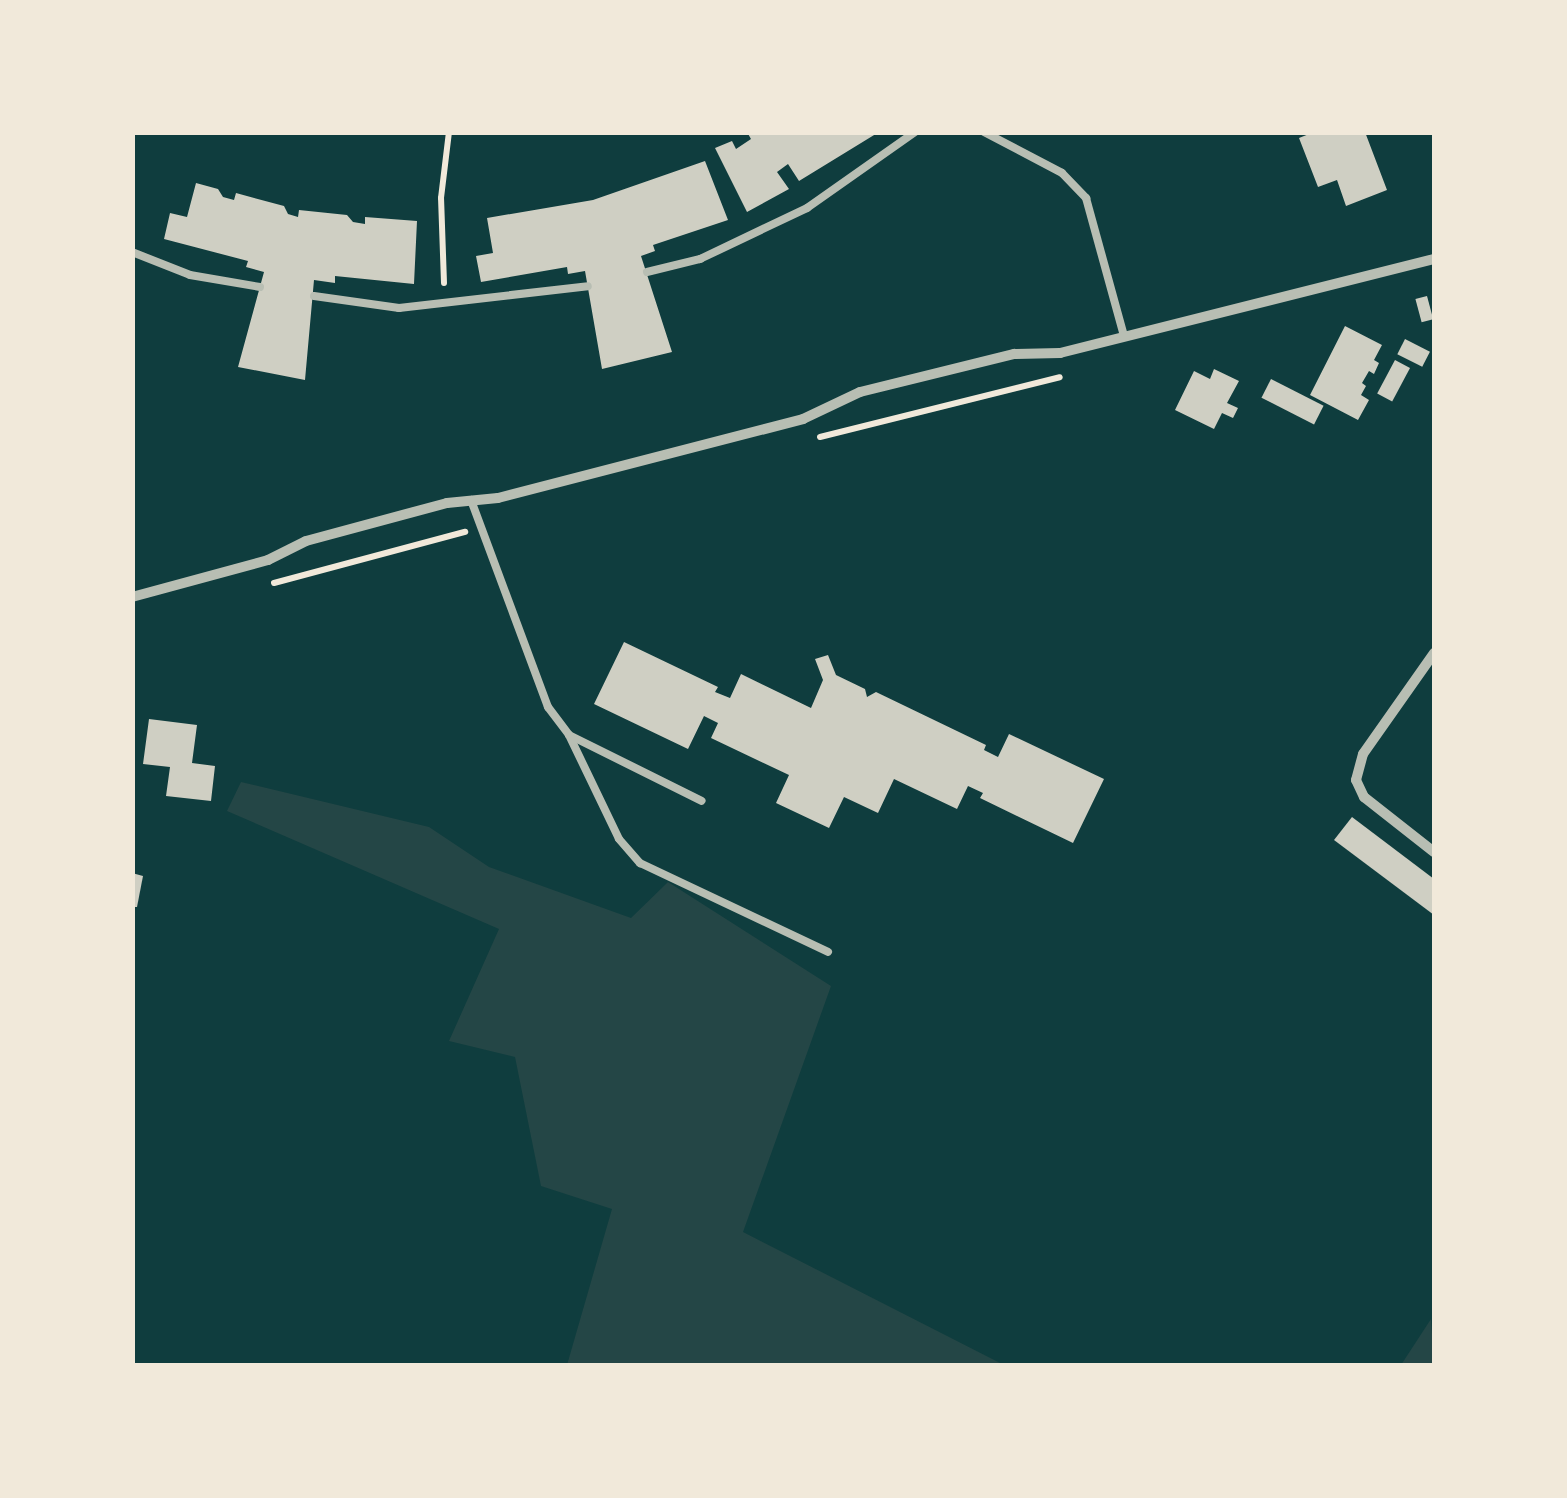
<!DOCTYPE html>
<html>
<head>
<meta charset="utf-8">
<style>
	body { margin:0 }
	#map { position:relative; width:1567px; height:1498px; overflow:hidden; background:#0f3d3e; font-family:"Open Sans",sans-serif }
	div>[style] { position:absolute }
	.green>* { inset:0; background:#244646 }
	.building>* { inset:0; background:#cfcfc3; transform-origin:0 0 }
	.path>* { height:6px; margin:-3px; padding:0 3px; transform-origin:3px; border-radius:3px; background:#f1e9da }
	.service>* { height:8px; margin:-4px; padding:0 4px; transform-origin:4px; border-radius:4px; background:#b8beb3 }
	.minor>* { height:10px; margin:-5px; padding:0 5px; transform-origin:5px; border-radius:5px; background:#b8beb3 }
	span { translate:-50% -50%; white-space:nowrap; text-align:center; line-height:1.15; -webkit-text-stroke:8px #f1e9da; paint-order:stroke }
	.frame { position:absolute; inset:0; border:135px solid #f1e9da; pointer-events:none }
</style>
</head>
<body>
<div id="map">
	<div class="green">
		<i style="clip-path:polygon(241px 782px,429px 827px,489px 867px,631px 918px,668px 882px,831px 986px,743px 1232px,1004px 1365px,567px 1365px,612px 1209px,541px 1186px,515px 1057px,449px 1041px,499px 929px,227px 811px)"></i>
		<i style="clip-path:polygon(1431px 1319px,1434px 1365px,1401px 1365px)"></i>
	</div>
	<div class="building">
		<i style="clip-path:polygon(747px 132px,879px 132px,799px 181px,788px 164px,777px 172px,789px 189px,747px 212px,715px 148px,732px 141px,736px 149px,751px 139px)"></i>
		<i style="clip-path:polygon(1314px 132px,1365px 132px,1387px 190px,1346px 206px,1337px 180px,1318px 187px,1299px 138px)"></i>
		<i style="clip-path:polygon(705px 161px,728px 220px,653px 245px,655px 251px,641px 256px,672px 352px,602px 369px,585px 271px,568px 274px,567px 267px,481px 282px,476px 256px,493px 253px,487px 218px,593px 200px)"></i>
		<i style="clip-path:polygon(196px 183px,218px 189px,223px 197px,234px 200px,236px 193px,284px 206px,288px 214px,298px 217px,299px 210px,347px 215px,353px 222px,365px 224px,365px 217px,417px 221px,414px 284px,335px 276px,335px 283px,314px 280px,305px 380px,238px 367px,264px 272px,246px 267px,248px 261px,164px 239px,170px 213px,187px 217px)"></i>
		<i style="left:1427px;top:296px;width:24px;height:12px;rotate:75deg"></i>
		<i style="clip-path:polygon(1345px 326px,1382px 345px,1374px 360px,1379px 363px,1374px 374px,1369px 371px,1362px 383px,1366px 386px,1361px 395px,1369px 400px,1358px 420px,1310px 395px)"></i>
		<i style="left:1405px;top:339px;width:28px;height:17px;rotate:27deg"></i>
		<i style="left:1395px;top:360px;width:17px;height:38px;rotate:28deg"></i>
		<i style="clip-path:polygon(1214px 369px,1239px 381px,1227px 403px,1238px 408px,1233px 418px,1222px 413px,1214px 429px,1175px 410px,1194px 371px,1210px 379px)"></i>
		<i style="left:1271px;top:379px;width:59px;height:21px;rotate:27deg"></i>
		<i style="clip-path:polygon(624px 642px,718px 687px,715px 692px,730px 698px,741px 674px,811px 708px,823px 680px,815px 659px,828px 655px,836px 675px,865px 689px,867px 697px,876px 692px,986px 745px,984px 750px,998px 757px,1009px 734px,1104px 779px,1073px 843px,980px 798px,983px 793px,968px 786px,957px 809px,894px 779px,878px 813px,844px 797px,829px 828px,776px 803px,789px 775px,711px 738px,718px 723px,704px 716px,688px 749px,594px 704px)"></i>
		<i style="clip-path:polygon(149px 719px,197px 725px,192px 763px,215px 766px,211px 801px,166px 796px,170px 767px,143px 764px)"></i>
		<i style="clip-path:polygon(1352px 817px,1434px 879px,1434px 915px,1334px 840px)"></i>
		<i style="clip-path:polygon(132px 873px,143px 876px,137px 907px,132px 907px)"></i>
	</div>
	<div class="path">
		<i style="left:444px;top:283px;width:85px;rotate:-92deg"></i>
		<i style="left:441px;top:198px;width:66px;rotate:-83.1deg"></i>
		<i style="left:820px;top:437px;width:247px;rotate:-14deg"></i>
		<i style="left:274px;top:583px;width:198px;rotate:-15deg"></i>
	</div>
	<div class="service">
		<i style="left:984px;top:132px;width:88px;rotate:27.7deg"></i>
		<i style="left:1062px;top:173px;width:35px;rotate:46deg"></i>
		<i style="left:1086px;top:198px;width:143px;rotate:74.6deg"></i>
		<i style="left:132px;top:252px;width:62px;rotate:21.6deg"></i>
		<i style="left:190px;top:275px;width:71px;rotate:9.7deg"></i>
		<i style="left:647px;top:272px;width:55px;rotate:-13.8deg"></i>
		<i style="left:700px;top:259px;width:119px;rotate:-25.5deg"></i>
		<i style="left:807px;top:208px;width:132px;rotate:-35.1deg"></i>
		<i style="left:314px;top:296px;width:86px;rotate:8deg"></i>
		<i style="left:399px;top:308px;width:190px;rotate:-6.6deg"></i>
		<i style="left:471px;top:500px;width:221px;rotate:69.6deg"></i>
		<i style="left:548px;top:707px;width:35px;rotate:53deg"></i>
		<i style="left:569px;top:735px;width:148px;rotate:26.4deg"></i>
		<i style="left:569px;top:735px;width:115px;rotate:64.3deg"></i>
		<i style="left:619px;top:839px;width:32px;rotate:49deg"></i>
		<i style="left:640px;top:863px;width:208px;rotate:25.3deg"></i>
	</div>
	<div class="minor">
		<i style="left:132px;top:597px;width:141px;rotate:-15.2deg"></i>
		<i style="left:268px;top:560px;width:42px;rotate:-26.6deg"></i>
		<i style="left:306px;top:541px;width:146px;rotate:-15.1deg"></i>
		<i style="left:447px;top:503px;width:51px;rotate:-5.6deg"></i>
		<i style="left:498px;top:498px;width:315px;rotate:-14.5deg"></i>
		<i style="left:803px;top:419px;width:63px;rotate:-25.3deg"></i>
		<i style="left:860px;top:392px;width:159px;rotate:-13.9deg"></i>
		<i style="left:1014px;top:354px;width:46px;rotate:-1.2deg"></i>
		<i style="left:1060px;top:353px;width:386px;rotate:-14.1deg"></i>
		<i style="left:1434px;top:653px;width:123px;rotate:125.1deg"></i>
		<i style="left:1363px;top:754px;width:27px;rotate:105deg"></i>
		<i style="left:1356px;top:780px;width:19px;rotate:65deg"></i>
		<i style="left:1364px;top:797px;width:89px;rotate:38.2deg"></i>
	</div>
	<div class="frame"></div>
</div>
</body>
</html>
